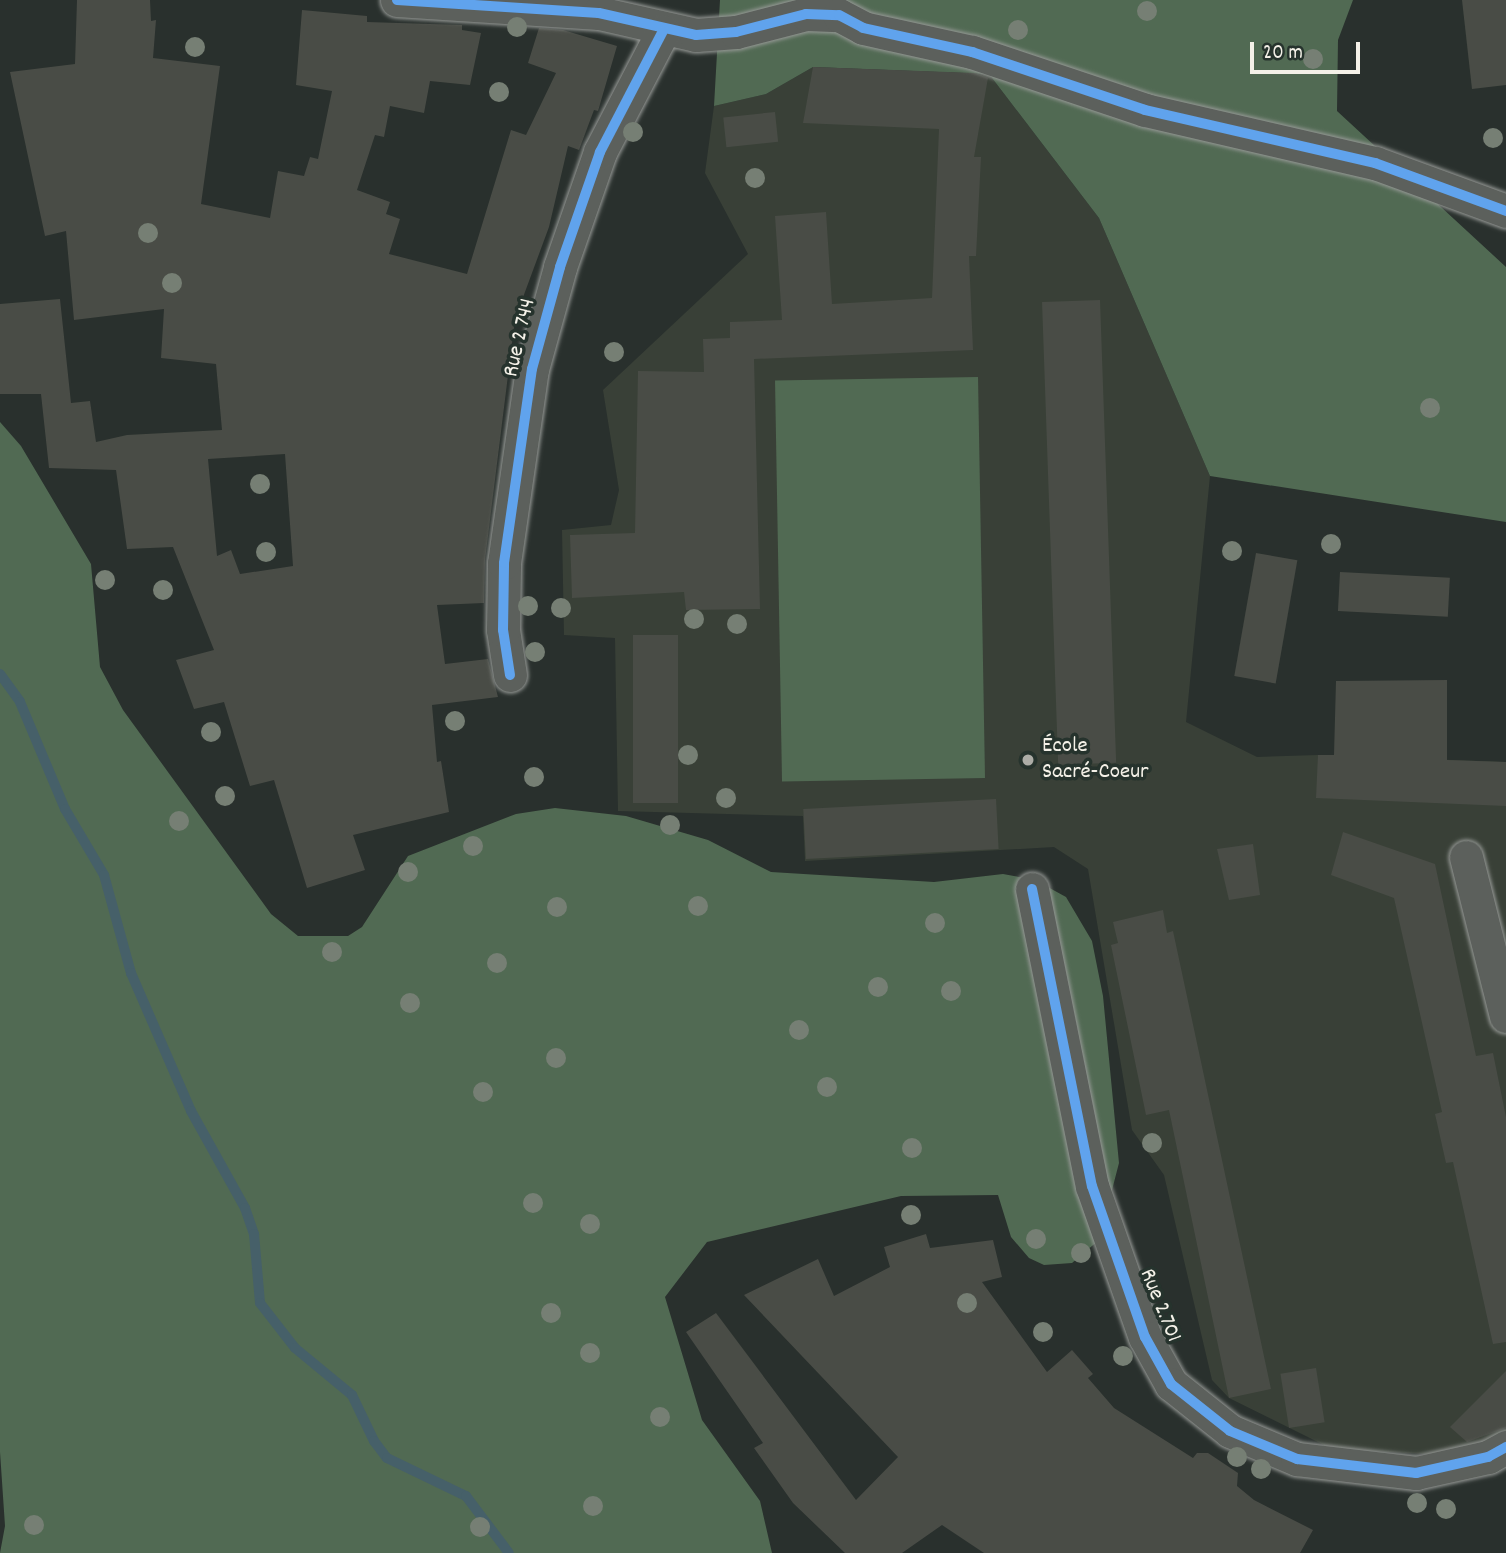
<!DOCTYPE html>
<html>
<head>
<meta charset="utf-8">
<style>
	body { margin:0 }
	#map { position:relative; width:1506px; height:1553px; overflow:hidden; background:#29302d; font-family:Dekko,sans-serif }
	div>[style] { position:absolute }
	.built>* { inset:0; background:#394037 }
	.green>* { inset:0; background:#516a53; transform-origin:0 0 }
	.stream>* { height:10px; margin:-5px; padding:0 5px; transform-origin:5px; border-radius:5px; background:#466069 }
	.building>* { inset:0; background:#494c46; transform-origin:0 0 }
	.roads { filter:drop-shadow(0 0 2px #969996) drop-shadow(0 0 2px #969996) }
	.minor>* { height:33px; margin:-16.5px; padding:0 16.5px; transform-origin:16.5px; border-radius:16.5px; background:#5c605c }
	.cycleway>* { height:10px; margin:-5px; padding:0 5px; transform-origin:5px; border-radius:5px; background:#60a3ed }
	.trees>* { width:20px; height:20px; margin:-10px; border-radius:50%; background:#767f74 }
	.dots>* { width:19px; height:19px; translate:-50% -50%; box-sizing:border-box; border:4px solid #26332d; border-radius:50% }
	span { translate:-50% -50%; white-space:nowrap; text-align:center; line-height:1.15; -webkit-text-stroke:7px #26332d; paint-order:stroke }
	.street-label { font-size:23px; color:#f4f1e8 }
	.poi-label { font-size:23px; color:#f4f1e8 }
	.left { translate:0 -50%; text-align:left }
	.scale { position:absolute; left:1250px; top:42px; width:110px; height:32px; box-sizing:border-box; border:4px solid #f4f1e8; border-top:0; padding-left:9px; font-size:21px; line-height:24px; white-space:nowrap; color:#f4f1e8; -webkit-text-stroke:5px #26332d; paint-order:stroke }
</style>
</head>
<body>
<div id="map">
	<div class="built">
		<i style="clip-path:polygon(813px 67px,989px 74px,1099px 218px,1210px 476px,1186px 722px,1257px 757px,1318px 755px,1506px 762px,1506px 1433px,1482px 1457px,1332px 1449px,1229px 1398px,1212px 1380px,1164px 1175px,1132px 1130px,1088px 869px,1054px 847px,805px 861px,803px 816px,618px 811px,615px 638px,564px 635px,562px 530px,611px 525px,619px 490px,603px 390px,748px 254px,705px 173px,714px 106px,766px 94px)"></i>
	</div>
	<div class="green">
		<i style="clip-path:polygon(720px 0,1353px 0,1338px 40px,1337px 111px,1506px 267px,1506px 522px,1210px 476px,1099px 218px,989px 74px,813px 67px,766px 94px,714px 106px)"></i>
		<i style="left:978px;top:377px;width:401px;height:203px;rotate:89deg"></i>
		<i style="clip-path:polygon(0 422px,21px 446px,91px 564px,100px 667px,123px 710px,271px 914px,298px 936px,348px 936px,362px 927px,408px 856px,516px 814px,555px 808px,626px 816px,708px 840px,771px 872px,934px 882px,1003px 874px,1035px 880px,1066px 897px,1092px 941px,1103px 996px,1119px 1163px,1099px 1240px,1072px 1263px,1044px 1265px,1029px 1258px,1011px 1237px,998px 1195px,901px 1196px,707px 1242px,665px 1297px,702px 1420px,760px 1501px,772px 1553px,0 1553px,5px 1526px,0 1452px)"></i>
	</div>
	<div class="stream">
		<i style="left:0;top:674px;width:34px;rotate:54deg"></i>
		<i style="left:20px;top:702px;width:116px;rotate:67.2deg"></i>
		<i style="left:65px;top:809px;width:77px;rotate:59.4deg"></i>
		<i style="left:104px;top:875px;width:102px;rotate:74.6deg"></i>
		<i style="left:131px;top:973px;width:150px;rotate:66.5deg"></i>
		<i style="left:191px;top:1111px;width:111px;rotate:60.9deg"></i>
		<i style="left:245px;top:1208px;width:28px;rotate:71deg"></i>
		<i style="left:254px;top:1234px;width:69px;rotate:85deg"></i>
		<i style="left:260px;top:1303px;width:57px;rotate:52.1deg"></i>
		<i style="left:295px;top:1348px;width:74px;rotate:39.5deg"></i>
		<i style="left:352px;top:1395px;width:51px;rotate:64.4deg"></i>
		<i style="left:374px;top:1441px;width:21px;rotate:53deg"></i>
		<i style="left:387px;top:1458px;width:88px;rotate:25.7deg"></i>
		<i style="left:466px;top:1496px;width:71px;rotate:53deg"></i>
	</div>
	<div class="building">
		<i style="clip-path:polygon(evenodd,77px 0,150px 0,151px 21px,156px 20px,153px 58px,220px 66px,201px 204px,270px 218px,278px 171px,304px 176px,310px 157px,318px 159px,332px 91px,296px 85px,302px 10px,367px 16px,367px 22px,462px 25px,462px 30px,481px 33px,470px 85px,430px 81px,424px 113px,390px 106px,384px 137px,375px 135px,357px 190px,390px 202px,386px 214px,400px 219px,389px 254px,467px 274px,511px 130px,526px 135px,556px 73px,528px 63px,539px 28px,563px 30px,617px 46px,598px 111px,594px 110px,579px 150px,568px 146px,549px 227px,515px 319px,485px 560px,484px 603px,437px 605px,445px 664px,488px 659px,498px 697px,432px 705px,437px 762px,441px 761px,449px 812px,353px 835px,365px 870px,307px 888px,274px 780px,250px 786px,224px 702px,194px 709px,176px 660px,214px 650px,173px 547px,127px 549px,116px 470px,49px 468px,41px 394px,0 394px,0 304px,60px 299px,71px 403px,90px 401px,96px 442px,127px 435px,222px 430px,216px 364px,161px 358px,164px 309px,74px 320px,66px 231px,45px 236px,10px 72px,75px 64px,77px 0,285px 454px,293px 566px,240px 574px,231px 550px,217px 556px,208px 459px,285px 454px)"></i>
		<i style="clip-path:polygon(1462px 0,1506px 0,1506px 85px,1472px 89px)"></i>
		<i style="clip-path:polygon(813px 67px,975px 73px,988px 78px,974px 157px,981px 157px,976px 256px,969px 256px,973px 350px,754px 359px,760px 609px,686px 610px,684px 592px,572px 598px,570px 535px,635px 533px,638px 371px,704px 372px,703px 339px,730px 338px,730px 322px,782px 320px,775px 216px,826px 212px,832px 304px,932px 298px,939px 129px,803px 123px)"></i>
		<i style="left:775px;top:112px;width:30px;height:52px;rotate:84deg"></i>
		<i style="left:1100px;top:300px;width:463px;height:58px;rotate:88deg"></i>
		<i style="left:1256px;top:553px;width:42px;height:125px;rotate:10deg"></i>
		<i style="left:1340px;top:572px;width:110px;height:39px;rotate:3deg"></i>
		<i style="left:678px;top:635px;width:168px;height:45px;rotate:90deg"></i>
		<i style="clip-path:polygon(1447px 680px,1447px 760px,1506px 762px,1506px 806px,1316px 798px,1318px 755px,1334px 755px,1336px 681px)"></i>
		<i style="left:996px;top:799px;width:50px;height:193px;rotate:87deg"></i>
		<i style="clip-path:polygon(1343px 832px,1435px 864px,1476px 1056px,1493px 1053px,1506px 1117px,1506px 1342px,1493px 1344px,1453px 1162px,1446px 1163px,1435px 1114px,1442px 1112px,1394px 898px,1331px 875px)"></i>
		<i style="clip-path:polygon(1253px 844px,1260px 895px,1229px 900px,1217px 849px)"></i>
		<i style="clip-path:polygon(1163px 910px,1167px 933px,1173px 931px,1271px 1389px,1229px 1398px,1169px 1110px,1146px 1115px,1111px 945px,1118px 943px,1113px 922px)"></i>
		<i style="clip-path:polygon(926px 1234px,930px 1248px,993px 1240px,1002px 1277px,982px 1282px,1047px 1372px,1072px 1350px,1093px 1374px,1088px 1378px,1114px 1408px,1193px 1458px,1197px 1453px,1208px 1453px,1238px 1473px,1237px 1486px,1254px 1500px,1313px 1530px,1300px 1553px,984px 1553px,942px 1525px,902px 1553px,845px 1553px,793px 1503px,754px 1448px,763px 1443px,686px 1332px,716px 1313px,856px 1500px,898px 1457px,744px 1295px,818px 1259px,834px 1296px,890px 1267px,884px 1247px)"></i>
		<i style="left:1316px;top:1368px;width:55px;height:36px;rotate:81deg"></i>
		<i style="clip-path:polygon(1506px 1371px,1506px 1428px,1467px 1442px,1450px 1427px)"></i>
	</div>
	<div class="roads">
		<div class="minor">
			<i style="left:397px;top:0;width:202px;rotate:3.7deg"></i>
			<i style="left:599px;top:13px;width:99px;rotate:12.8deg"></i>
			<i style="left:696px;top:35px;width:40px;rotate:-4.3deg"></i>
			<i style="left:736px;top:32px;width:72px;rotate:-14.4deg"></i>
			<i style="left:806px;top:14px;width:33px;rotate:2deg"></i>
			<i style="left:839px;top:15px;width:27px;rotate:28deg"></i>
			<i style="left:863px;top:28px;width:112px;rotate:12.4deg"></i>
			<i style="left:972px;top:52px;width:182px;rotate:18.5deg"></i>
			<i style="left:1145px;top:110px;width:236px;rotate:13deg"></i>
			<i style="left:1375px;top:163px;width:140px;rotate:20.1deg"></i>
			<i style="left:510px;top:675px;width:46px;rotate:-98.8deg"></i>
			<i style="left:503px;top:630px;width:67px;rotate:-89.1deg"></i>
			<i style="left:504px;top:563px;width:196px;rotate:-81.8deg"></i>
			<i style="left:532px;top:369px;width:106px;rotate:-74.6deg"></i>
			<i style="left:560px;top:267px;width:122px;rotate:-70.8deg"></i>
			<i style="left:600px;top:152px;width:136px;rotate:-62.5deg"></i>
			<i style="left:1466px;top:857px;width:164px;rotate:75.9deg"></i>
			<i style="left:1032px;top:889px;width:303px;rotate:78.6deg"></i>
			<i style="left:1092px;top:1186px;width:160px;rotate:70.7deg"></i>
			<i style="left:1145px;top:1337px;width:54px;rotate:61deg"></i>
			<i style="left:1171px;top:1384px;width:75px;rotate:38.5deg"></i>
			<i style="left:1230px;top:1431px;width:73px;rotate:22.7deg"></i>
			<i style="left:1297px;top:1459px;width:120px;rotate:6.7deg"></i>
			<i style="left:1416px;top:1473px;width:74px;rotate:-12.5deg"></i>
			<i style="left:1488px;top:1457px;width:21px;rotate:-29deg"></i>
		</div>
	</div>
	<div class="cycleway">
		<i style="left:397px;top:0;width:202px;rotate:3.7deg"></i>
		<i style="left:599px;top:13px;width:99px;rotate:12.8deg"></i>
		<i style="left:696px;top:35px;width:40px;rotate:-4.3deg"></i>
		<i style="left:736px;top:32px;width:72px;rotate:-14.4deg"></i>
		<i style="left:806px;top:14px;width:33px;rotate:2deg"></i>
		<i style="left:839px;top:15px;width:27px;rotate:28deg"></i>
		<i style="left:863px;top:28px;width:112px;rotate:12.4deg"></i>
		<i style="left:972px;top:52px;width:182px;rotate:18.5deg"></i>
		<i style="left:1145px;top:110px;width:236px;rotate:13deg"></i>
		<i style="left:1375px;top:163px;width:140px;rotate:20.1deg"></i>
		<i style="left:510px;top:675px;width:46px;rotate:-98.8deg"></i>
		<i style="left:503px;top:630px;width:67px;rotate:-89.1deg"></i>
		<i style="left:504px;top:563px;width:196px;rotate:-81.8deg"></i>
		<i style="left:532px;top:369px;width:106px;rotate:-74.6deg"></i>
		<i style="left:560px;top:267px;width:122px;rotate:-70.8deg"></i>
		<i style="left:600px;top:152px;width:136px;rotate:-62.5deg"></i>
		<i style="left:1032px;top:889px;width:303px;rotate:78.6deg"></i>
		<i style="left:1092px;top:1186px;width:160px;rotate:70.7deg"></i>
		<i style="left:1145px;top:1337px;width:54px;rotate:61deg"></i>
		<i style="left:1171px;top:1384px;width:75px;rotate:38.5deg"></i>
		<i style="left:1230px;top:1431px;width:73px;rotate:22.7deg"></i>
		<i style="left:1297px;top:1459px;width:120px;rotate:6.7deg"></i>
		<i style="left:1416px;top:1473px;width:74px;rotate:-12.5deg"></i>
		<i style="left:1488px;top:1457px;width:21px;rotate:-29deg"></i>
	</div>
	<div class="trees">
		<i style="left:1147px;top:11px"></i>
		<i style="left:517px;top:27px"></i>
		<i style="left:1018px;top:30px"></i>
		<i style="left:195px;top:47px"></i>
		<i style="left:1313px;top:59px"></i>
		<i style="left:499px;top:92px"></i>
		<i style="left:633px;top:132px"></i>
		<i style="left:1493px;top:138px"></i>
		<i style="left:755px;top:178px"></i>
		<i style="left:148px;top:233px"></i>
		<i style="left:172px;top:283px"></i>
		<i style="left:614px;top:352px"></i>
		<i style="left:1430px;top:408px"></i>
		<i style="left:260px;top:484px"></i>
		<i style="left:1331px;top:544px"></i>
		<i style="left:1232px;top:551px"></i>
		<i style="left:266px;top:552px"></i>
		<i style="left:105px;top:580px"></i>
		<i style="left:163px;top:590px"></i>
		<i style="left:528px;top:606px"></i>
		<i style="left:561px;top:608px"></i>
		<i style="left:694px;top:619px"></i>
		<i style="left:737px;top:624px"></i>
		<i style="left:535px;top:652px"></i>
		<i style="left:455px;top:721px"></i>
		<i style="left:211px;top:732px"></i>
		<i style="left:688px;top:755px"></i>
		<i style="left:534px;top:777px"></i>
		<i style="left:225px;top:796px"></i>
		<i style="left:726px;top:798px"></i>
		<i style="left:179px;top:821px"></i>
		<i style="left:670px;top:825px"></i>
		<i style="left:473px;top:846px"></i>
		<i style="left:408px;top:872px"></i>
		<i style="left:698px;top:906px"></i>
		<i style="left:557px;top:907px"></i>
		<i style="left:935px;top:923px"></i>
		<i style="left:332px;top:952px"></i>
		<i style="left:497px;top:963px"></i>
		<i style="left:878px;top:987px"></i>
		<i style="left:951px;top:991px"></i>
		<i style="left:410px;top:1003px"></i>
		<i style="left:799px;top:1030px"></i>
		<i style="left:556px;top:1058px"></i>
		<i style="left:827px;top:1087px"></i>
		<i style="left:483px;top:1092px"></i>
		<i style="left:1152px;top:1143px"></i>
		<i style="left:912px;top:1148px"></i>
		<i style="left:533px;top:1203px"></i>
		<i style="left:911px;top:1215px"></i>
		<i style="left:590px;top:1224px"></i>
		<i style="left:1036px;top:1239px"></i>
		<i style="left:1081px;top:1253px"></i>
		<i style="left:967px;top:1303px"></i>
		<i style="left:551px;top:1313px"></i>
		<i style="left:1043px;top:1332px"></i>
		<i style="left:590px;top:1353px"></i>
		<i style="left:1123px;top:1356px"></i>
		<i style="left:660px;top:1417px"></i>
		<i style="left:1237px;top:1457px"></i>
		<i style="left:1261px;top:1469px"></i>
		<i style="left:1417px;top:1503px"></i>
		<i style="left:593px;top:1506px"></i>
		<i style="left:1446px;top:1509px"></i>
		<i style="left:34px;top:1525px"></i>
		<i style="left:480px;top:1527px"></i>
	</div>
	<div class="dots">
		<i style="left:1028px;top:760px;background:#adada7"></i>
	</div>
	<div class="street-label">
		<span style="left:521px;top:338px;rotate:-77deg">Rue 2 744</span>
		<span style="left:1159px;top:1306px;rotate:68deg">Rue 2.701</span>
	</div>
	<div class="poi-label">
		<span class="left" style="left:1042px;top:760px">École<br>Sacré-Coeur</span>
	</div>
	<div class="scale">20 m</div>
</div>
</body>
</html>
